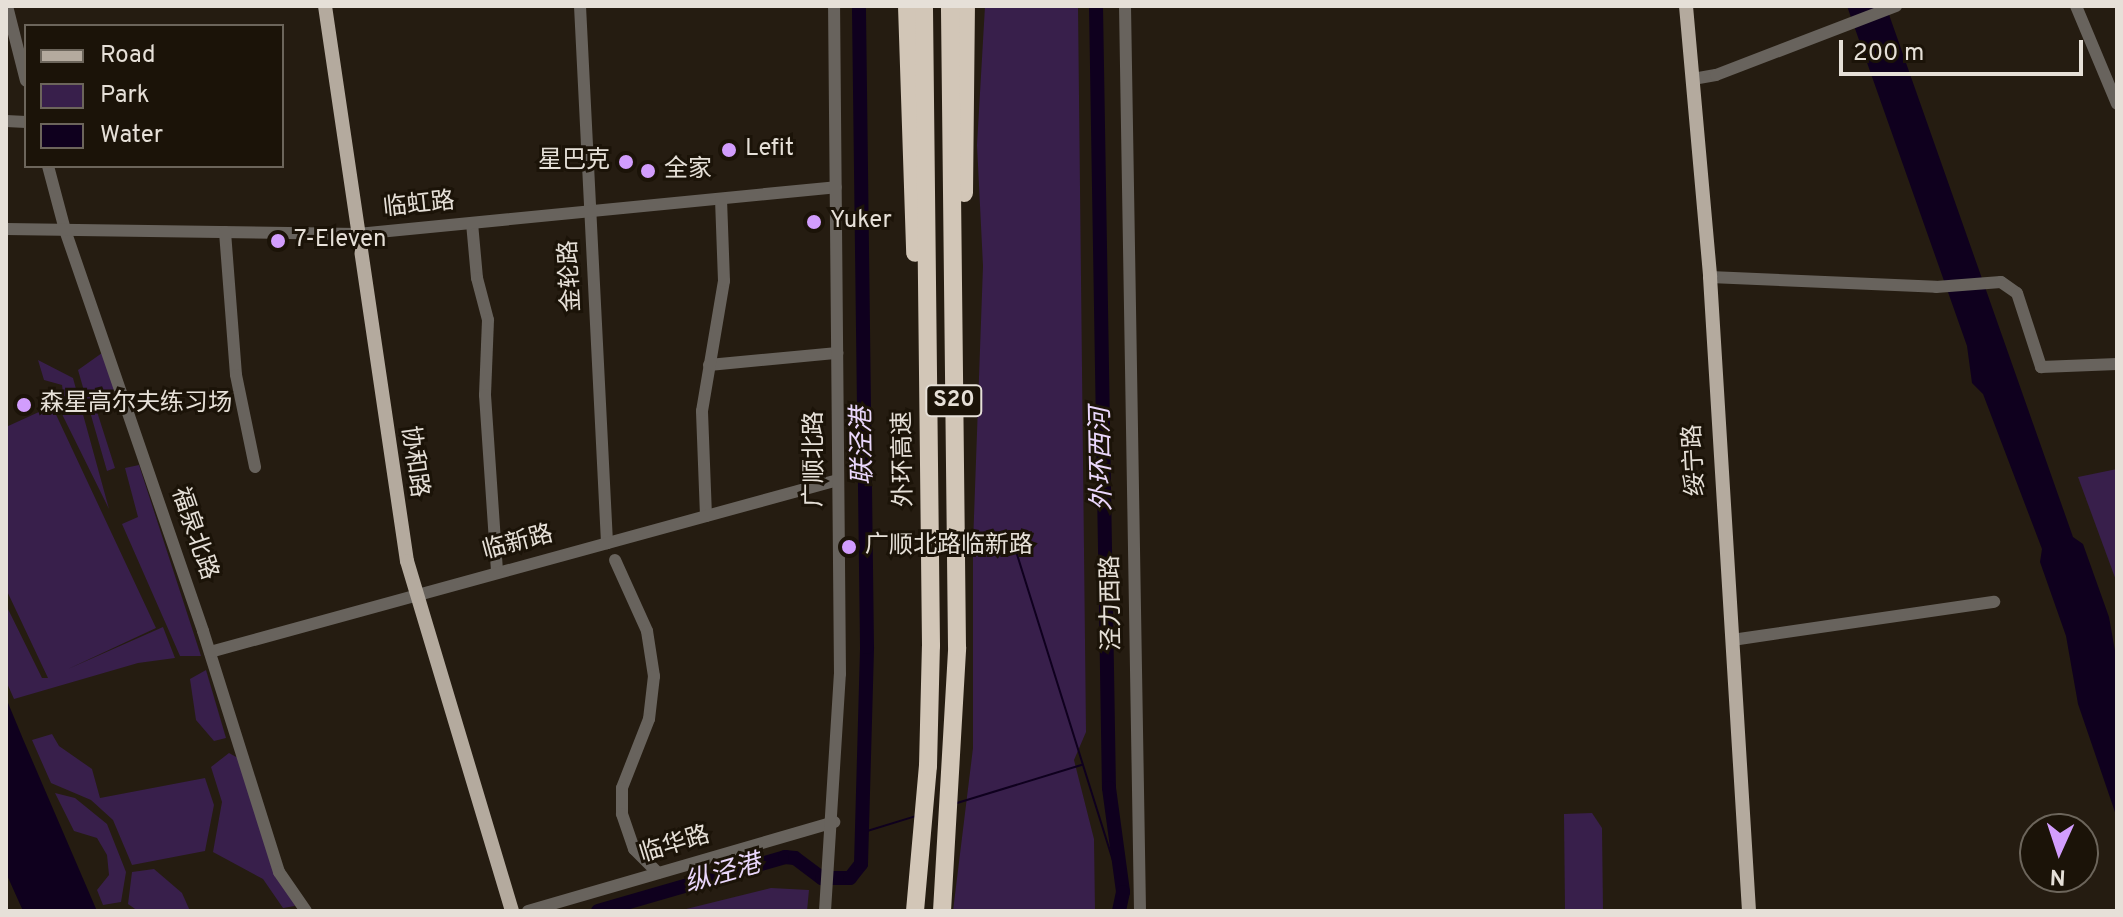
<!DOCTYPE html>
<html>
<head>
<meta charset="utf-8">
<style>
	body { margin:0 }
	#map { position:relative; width:2123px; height:917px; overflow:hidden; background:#251c11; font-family:Overpass,"Noto Sans SC",sans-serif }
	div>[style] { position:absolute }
	.green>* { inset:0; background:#381f4b }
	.water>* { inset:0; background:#0f001e }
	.stream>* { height:2px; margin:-1px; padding:0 1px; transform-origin:1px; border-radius:1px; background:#0f001e }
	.river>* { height:14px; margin:-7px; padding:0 7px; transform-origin:7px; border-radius:7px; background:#0f001e }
	.minor>* { height:12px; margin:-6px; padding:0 6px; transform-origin:6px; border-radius:6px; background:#68635d }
	.major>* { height:14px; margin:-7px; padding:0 7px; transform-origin:7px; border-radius:7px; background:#b4aa9e }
	.highway>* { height:18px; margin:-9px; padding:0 9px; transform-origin:9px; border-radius:9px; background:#d2c6b7 }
	.dots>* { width:22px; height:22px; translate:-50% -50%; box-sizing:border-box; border:4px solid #1b1308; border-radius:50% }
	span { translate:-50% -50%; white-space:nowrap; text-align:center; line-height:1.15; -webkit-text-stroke:6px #1b1308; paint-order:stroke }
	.shield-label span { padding:2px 6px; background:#1b1308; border:2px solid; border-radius:6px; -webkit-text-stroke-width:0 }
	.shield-label { font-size:22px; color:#e6e0d8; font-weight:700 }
	.poi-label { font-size:24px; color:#e6e0d8 }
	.left { translate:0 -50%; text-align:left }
	.right { translate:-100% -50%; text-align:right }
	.street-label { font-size:24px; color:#e6e0d8 }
	.water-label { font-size:26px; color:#ead7fc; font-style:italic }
	.frame { position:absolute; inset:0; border:8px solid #e6e0d8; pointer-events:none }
	.legend { position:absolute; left:24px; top:24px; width:260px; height:144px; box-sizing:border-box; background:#1b1308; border:2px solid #6c655b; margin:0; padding:10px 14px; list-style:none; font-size:24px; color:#e6e0d8 }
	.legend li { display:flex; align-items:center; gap:16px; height:40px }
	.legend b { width:40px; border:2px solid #6c655b }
	.north { position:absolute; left:2019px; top:813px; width:80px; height:80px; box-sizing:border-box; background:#1b1308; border:2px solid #6c655b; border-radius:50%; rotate:183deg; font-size:22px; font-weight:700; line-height:32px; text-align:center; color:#e6e0d8 }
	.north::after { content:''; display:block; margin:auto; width:28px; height:36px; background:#d29dfd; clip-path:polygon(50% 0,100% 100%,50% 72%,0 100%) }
	.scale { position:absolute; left:1839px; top:40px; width:244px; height:36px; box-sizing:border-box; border:4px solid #e6e0d8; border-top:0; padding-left:10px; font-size:24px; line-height:28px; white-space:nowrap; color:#e6e0d8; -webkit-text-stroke:6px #1b1308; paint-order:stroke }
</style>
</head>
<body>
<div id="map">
	<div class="green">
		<i style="clip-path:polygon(985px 6px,1078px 6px,1086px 732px,1074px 760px,1094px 839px,1095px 911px,953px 911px,973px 748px,973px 544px,983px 266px,977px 145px)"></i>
		<i style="clip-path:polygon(102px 353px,115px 389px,93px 399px,115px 468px,107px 471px,78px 370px)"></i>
		<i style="clip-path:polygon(38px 360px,73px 378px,109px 509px,56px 402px,64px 399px,62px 385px,44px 380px)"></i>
		<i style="clip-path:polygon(52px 406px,156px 628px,68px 669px,163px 627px,175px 658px,138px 663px,14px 699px,6px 681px,6px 605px,42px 678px,48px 678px,6px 589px,6px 427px)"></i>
		<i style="clip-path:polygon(139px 465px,201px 656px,180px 656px,122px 524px,138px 517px,125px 468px)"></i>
		<i style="clip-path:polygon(2117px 469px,2117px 583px,2078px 477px)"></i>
		<i style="clip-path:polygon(206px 670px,226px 738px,214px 741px,196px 720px,190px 679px)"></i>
		<i style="clip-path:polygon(52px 734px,59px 746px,92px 769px,100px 798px,205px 778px,214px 805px,205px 851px,132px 865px,113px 820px,91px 800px,51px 783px,32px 740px)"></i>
		<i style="clip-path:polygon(229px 753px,238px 758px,295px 906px,283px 908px,263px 879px,213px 852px,222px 802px,211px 767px)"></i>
		<i style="clip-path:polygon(55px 793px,75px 798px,107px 824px,126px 872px,121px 902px,103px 905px,97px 890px,109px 875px,107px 855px,97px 838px,74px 831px)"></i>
		<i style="clip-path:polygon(1592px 813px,1602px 828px,1603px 911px,1565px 911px,1564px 814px)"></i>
		<i style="clip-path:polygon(154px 869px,182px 893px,190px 911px,138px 911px,128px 904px,132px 872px)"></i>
		<i style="clip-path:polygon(771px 888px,809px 890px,807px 911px,678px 911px)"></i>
	</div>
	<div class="water">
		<i style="clip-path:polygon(1847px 6px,1886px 6px,2073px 537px,2083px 544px,2109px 617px,2117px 662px,2117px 818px,2078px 704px,2066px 636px,2040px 562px,2042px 549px,1983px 394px,1972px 383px,1967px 346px)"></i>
		<i style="clip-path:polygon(6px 698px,23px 739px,97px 911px,23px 911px,6px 873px)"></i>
	</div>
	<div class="stream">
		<i style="left:1015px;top:548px;width:361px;rotate:72.6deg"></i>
		<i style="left:957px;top:803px;width:130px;rotate:-17deg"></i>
		<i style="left:864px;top:832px;width:54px;rotate:-17.1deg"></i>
	</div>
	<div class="river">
		<i style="left:1096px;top:6px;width:782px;rotate:89.05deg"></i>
		<i style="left:1109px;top:788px;width:105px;rotate:82.3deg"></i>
		<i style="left:1123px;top:892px;width:19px;rotate:102deg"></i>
		<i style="left:598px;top:911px;width:195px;rotate:-16.1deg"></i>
		<i style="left:785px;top:857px;width:10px;rotate:6deg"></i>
		<i style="left:795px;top:858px;width:34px;rotate:37deg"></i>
		<i style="left:822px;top:878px;width:28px"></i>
		<i style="left:850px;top:878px;width:18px;rotate:-52deg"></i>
		<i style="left:861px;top:864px;width:217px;rotate:-88.4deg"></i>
		<i style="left:867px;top:647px;width:641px;rotate:-90.72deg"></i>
	</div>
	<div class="minor">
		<i style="left:7px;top:6px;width:77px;rotate:75.8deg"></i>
		<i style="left:580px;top:6px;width:538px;rotate:87.12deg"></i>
		<i style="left:1125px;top:6px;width:905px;rotate:89.05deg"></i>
		<i style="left:2076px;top:6px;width:106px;rotate:67.3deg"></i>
		<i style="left:1693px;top:79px;width:23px;rotate:-10deg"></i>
		<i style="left:1716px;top:75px;width:193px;rotate:-21deg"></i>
		<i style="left:6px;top:121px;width:20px;rotate:3deg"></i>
		<i style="left:48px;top:166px;width:66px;rotate:75.1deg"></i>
		<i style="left:65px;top:230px;width:424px;rotate:71deg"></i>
		<i style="left:203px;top:631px;width:253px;rotate:72.5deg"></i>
		<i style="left:279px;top:872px;width:47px;rotate:55.3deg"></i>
		<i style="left:472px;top:223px;width:55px;rotate:84.8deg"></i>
		<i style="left:477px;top:278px;width:43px;rotate:75.3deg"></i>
		<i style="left:488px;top:320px;width:75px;rotate:92.3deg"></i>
		<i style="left:485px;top:395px;width:178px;rotate:86.1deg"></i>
		<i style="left:6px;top:229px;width:352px;rotate:0.8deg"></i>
		<i style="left:358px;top:234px;width:480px;rotate:-5.6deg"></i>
		<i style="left:225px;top:232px;width:143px;rotate:85.6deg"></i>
		<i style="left:236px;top:375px;width:94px;rotate:78.3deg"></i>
		<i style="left:1710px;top:277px;width:226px;rotate:2.5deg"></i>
		<i style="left:1936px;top:287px;width:65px;rotate:-4.4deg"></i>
		<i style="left:2001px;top:282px;width:19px;rotate:35deg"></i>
		<i style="left:2017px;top:293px;width:78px;rotate:72deg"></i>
		<i style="left:2041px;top:367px;width:76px;rotate:-2.3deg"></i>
		<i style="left:709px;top:365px;width:129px;rotate:-5.4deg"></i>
		<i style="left:706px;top:516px;width:105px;rotate:-92.2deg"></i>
		<i style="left:702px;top:411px;width:132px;rotate:-80.4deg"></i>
		<i style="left:724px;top:281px;width:82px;rotate:-92.1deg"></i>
		<i style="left:615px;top:560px;width:78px;rotate:65.7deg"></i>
		<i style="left:647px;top:631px;width:46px;rotate:81.2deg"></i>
		<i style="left:654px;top:676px;width:43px;rotate:96.6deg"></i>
		<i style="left:649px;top:719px;width:74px;rotate:111.4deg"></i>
		<i style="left:622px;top:788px;width:26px;rotate:90deg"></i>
		<i style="left:622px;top:814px;width:37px;rotate:71deg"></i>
		<i style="left:634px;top:849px;width:34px;rotate:45deg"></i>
		<i style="left:1739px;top:639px;width:258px;rotate:-8.3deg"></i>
		<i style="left:210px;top:652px;width:651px;rotate:-15.32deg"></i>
		<i style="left:528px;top:911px;width:319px;rotate:-16.2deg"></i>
		<i style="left:825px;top:911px;width:237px;rotate:-86.4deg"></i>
		<i style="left:840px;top:674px;width:668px;rotate:-90.51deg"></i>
	</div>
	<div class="major">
		<i style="left:325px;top:6px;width:561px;rotate:81.6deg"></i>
		<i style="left:407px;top:561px;width:365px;rotate:73.3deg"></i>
		<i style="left:1686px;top:6px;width:272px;rotate:84.9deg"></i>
		<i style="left:1710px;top:277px;width:635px;rotate:86.48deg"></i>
	</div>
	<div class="highway">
		<i style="left:907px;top:6px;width:247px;rotate:88.1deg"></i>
		<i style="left:964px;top:193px;width:187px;rotate:-89.4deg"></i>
		<i style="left:915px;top:911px;width:146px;rotate:-84.9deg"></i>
		<i style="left:928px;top:766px;width:120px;rotate:-88.6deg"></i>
		<i style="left:931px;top:646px;width:640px;rotate:-90.63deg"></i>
		<i style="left:942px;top:911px;width:264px;rotate:-86.7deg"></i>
		<i style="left:957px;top:647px;width:641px;rotate:-90.63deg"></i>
	</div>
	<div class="dots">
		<i style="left:729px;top:150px;background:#d29dfd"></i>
		<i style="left:626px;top:162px;background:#d29dfd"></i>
		<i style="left:648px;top:171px;background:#d29dfd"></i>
		<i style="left:814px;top:222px;background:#d29dfd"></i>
		<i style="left:278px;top:241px;background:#d29dfd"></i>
		<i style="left:24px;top:405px;background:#d29dfd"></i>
		<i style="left:849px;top:547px;background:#d29dfd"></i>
	</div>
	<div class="shield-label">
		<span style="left:954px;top:401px">S20</span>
	</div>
	<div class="poi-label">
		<span class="left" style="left:745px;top:150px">Lefit</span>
		<span class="right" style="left:610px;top:162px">星巴克</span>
		<span class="left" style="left:664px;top:171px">全家</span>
		<span class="left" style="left:830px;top:222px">Yuker</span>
		<span class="left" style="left:294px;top:241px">7-Eleven</span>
		<span class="left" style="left:40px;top:405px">森星高尔夫练习场</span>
		<span class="left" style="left:865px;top:547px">广顺北路临新路</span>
	</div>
	<div class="street-label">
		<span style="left:419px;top:206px;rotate:-6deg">临虹路</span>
		<span style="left:572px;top:276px;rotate:-93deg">金轮路</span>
		<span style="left:816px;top:459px;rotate:-90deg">广顺北路</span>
		<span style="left:905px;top:459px;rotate:-91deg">外环高速</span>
		<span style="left:1696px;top:460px;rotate:-93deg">绥宁路</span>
		<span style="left:413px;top:462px;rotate:82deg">协和路</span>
		<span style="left:193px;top:534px;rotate:71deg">福泉北路</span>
		<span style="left:518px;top:544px;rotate:-15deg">临新路</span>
		<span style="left:1113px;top:603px;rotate:-91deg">泾力西路</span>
		<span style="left:675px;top:846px;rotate:-17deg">临华路</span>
	</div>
	<div class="water-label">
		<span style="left:864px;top:446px;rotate:-91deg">联泾港</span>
		<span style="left:1103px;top:459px;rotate:-91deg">外环西河</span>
		<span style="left:723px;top:875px;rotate:-16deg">纵泾港</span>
	</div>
	<div class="frame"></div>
	<ul class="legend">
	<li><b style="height:10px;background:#b4aa9e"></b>Road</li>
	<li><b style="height:22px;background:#381f4b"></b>Park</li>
	<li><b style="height:22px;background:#0f001e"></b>Water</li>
	</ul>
	<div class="north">N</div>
	<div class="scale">200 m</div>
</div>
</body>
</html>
